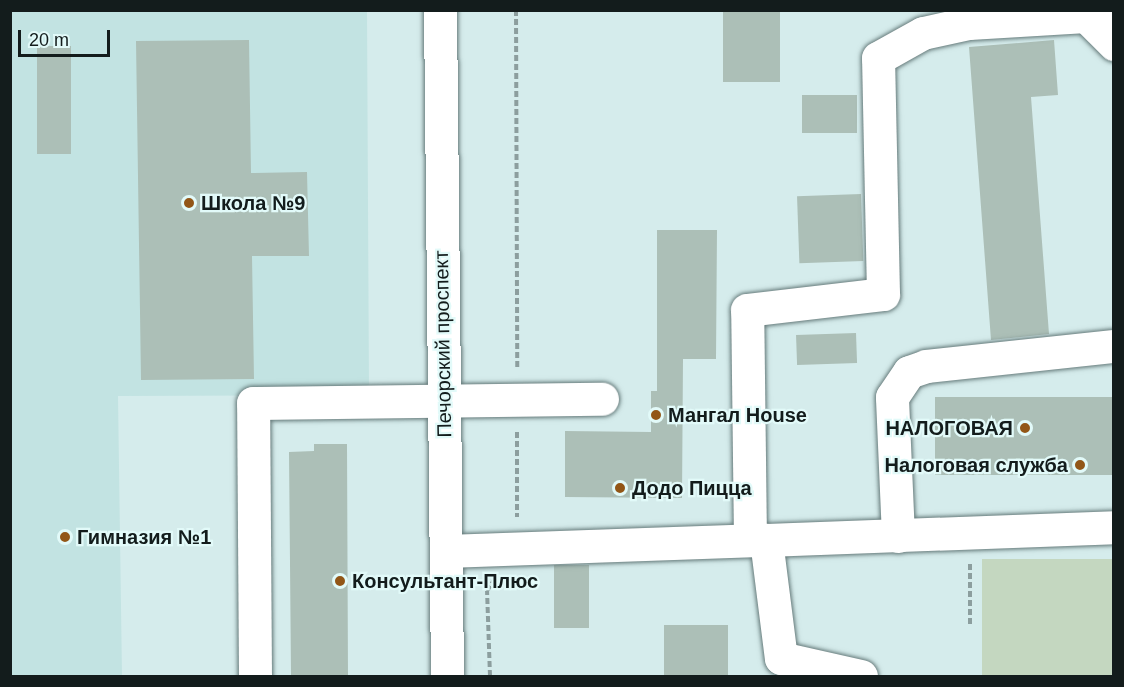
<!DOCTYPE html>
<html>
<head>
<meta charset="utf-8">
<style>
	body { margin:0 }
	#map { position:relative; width:1124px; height:687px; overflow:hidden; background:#d5ecec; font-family:Helvetica,sans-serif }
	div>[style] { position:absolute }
	.built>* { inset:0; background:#c2e3e2 }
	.green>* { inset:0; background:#c4d7c0; transform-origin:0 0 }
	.building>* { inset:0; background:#acbfb7; transform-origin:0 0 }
	.path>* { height:4px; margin-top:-2px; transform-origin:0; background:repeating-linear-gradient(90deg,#8c9e9e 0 6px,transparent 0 9px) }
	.roads { filter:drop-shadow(0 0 2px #667b7b) drop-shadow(0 0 2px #667b7b) }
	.minor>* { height:33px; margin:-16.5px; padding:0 16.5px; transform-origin:16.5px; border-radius:16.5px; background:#fff }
	.major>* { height:33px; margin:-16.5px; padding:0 16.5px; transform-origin:16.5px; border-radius:16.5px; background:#fff }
	.dots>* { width:16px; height:16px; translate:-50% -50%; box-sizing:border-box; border:3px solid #e2faf9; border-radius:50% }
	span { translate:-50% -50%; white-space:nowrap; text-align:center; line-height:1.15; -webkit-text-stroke:4.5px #e2faf9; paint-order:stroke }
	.poi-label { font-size:20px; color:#131c1c; font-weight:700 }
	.left { translate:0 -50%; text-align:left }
	.right { translate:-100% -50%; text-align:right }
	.street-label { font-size:20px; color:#131c1c }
	.frame { position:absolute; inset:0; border:12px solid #131c1c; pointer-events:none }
	.scale { position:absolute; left:18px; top:30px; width:92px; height:27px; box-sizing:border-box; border:3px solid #131c1c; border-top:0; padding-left:8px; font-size:18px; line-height:21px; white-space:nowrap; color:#131c1c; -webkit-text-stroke:4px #e2faf9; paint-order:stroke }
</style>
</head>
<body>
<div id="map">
	<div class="built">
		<i style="clip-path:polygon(10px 11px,367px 11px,369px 395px,118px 396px,122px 676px,11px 676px)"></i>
	</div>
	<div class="green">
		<i style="left:1113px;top:559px;width:117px;height:131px;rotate:90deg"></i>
	</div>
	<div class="building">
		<i style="left:723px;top:10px;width:57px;height:72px"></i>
		<i style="clip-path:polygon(249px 40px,251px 173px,307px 172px,309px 256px,252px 256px,254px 379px,141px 380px,136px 41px)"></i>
		<i style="clip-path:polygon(1054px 40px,1058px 95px,1031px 97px,1049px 334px,991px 340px,969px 47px)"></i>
		<i style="left:37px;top:46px;width:34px;height:108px"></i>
		<i style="left:857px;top:95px;width:38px;height:55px;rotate:90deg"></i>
		<i style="left:861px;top:194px;width:67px;height:64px;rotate:88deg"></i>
		<i style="clip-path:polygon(657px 230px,717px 230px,716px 359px,683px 359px,682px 498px,565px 497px,565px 431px,651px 432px,651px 391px,657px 391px)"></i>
		<i style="left:856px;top:333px;width:30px;height:60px;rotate:88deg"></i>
		<i style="left:1113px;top:397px;width:78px;height:178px;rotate:90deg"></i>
		<i style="clip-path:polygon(314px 444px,347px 444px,348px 676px,291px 676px,289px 452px,314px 451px)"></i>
		<i style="left:589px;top:565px;width:63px;height:35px;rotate:90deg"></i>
		<i style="left:664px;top:625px;width:64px;height:51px"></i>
	</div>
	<div class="path">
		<i style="left:516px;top:10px;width:357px;rotate:89.8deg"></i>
		<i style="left:517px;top:432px;width:85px;rotate:90deg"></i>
		<i style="left:970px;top:624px;width:60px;rotate:-90deg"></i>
		<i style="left:490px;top:676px;width:85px;rotate:-92deg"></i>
		<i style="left:487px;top:591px;width:13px;rotate:-58deg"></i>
	</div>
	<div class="roads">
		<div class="minor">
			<i style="left:1086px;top:16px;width:40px;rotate:45deg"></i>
			<i style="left:898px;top:536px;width:139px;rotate:-92.5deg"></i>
			<i style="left:892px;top:397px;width:30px;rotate:-56deg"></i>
			<i style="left:909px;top:372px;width:18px;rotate:-19deg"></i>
			<i style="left:926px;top:366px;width:189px;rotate:-6.1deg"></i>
			<i style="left:750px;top:540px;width:230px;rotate:-90.7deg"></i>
			<i style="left:747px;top:310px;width:137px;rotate:-6.7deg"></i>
			<i style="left:883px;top:294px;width:236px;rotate:-91.2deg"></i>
			<i style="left:878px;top:58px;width:51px;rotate:-29.1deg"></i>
			<i style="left:923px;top:33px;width:47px;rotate:-12.3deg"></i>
			<i style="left:969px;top:23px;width:117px;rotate:-3.4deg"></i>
			<i style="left:1086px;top:16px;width:17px;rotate:-21deg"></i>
			<i style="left:766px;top:540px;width:348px;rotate:-2.1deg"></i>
			<i style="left:446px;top:551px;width:320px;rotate:-2deg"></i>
			<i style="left:766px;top:540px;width:119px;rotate:82.8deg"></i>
			<i style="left:781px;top:658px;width:82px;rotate:12.7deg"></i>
			<i style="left:255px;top:676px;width:273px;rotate:-90.4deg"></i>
			<i style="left:253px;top:403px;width:349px;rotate:-0.7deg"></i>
		</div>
		<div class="major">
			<i style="left:440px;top:10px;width:666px;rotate:89.4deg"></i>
		</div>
	</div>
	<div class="dots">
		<i style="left:189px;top:203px;background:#925617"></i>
		<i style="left:656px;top:415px;background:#925617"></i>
		<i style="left:1025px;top:428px;background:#925617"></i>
		<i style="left:1080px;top:465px;background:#925617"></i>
		<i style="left:620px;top:488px;background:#925617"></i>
		<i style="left:65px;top:537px;background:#925617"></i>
		<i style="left:340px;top:581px;background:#925617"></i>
	</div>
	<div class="poi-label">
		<span class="left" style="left:201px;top:203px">Школа №9</span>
		<span class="left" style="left:668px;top:415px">Мангал House</span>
		<span class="right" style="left:1013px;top:428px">НАЛОГОВАЯ</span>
		<span class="right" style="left:1068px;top:465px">Налоговая служба</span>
		<span class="left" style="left:632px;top:488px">Додо Пицца</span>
		<span class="left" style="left:77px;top:537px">Гимназия №1</span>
		<span class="left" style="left:352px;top:581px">Консультант-Плюс</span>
	</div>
	<div class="street-label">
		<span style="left:443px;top:344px;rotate:-91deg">Печорский проспект</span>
	</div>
	<div class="frame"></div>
	<div class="scale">20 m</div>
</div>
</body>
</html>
